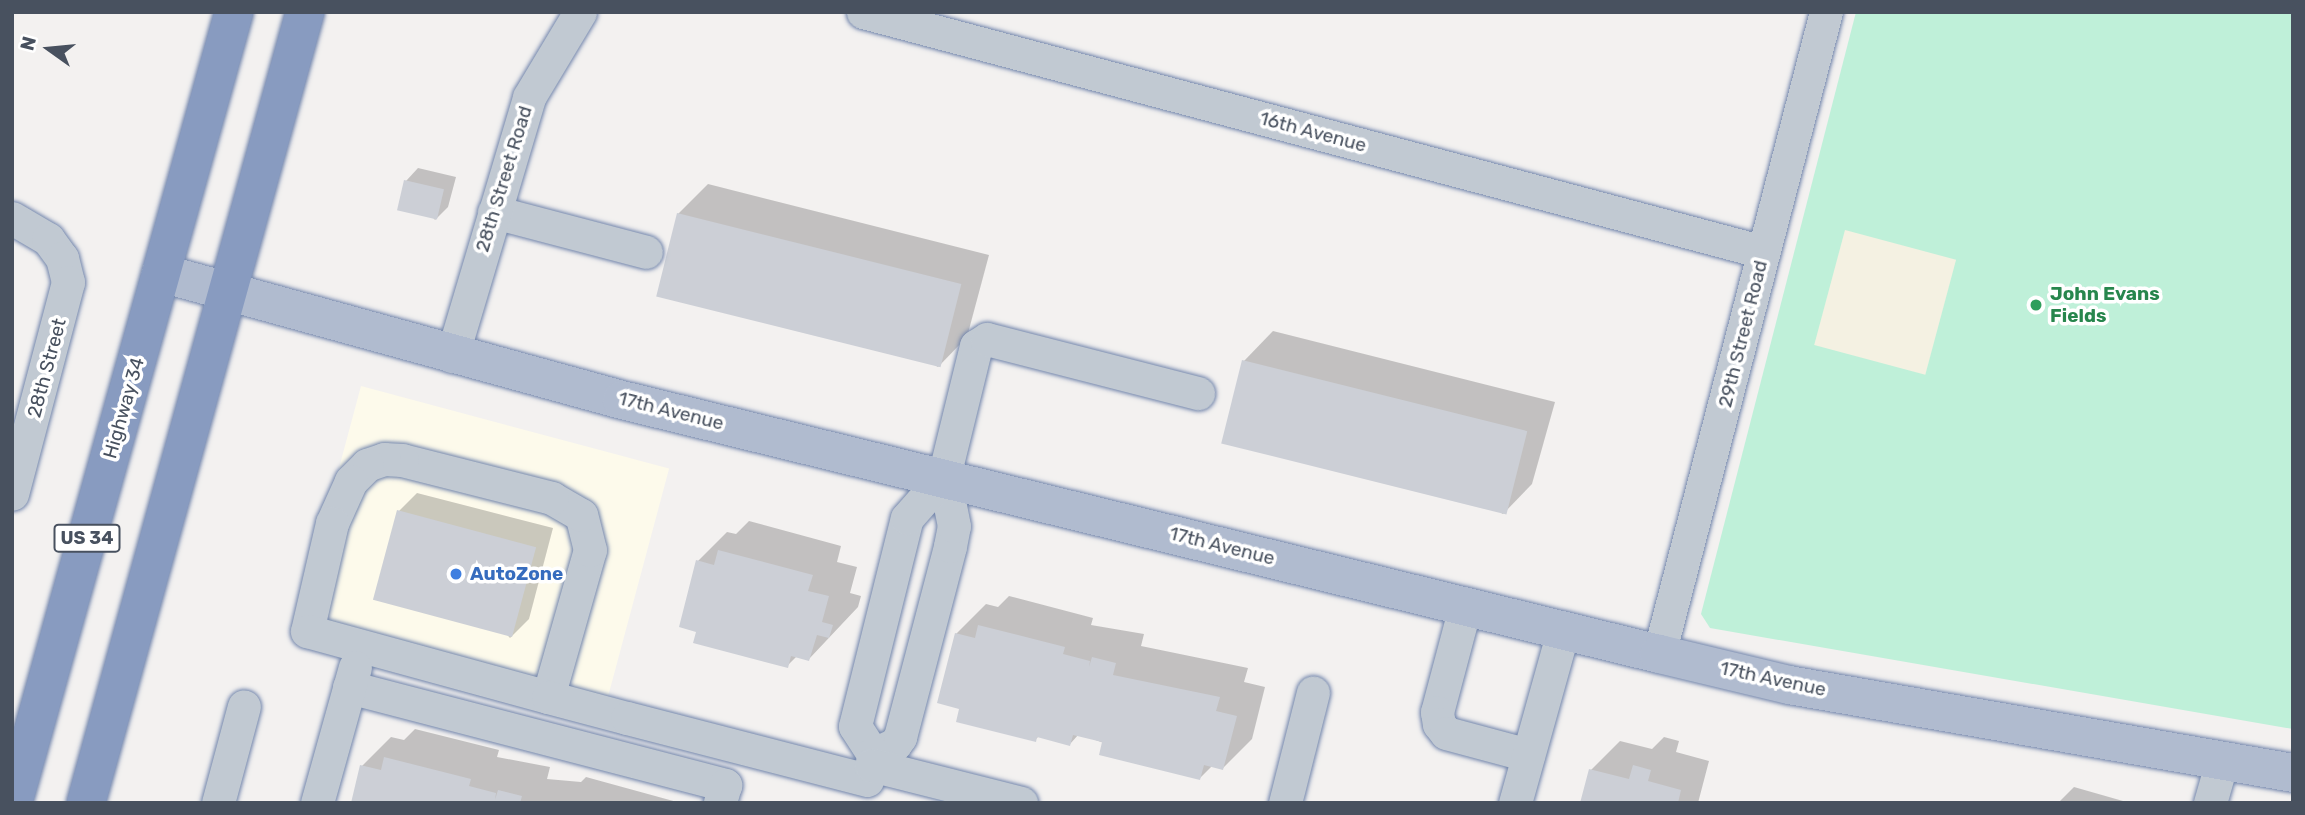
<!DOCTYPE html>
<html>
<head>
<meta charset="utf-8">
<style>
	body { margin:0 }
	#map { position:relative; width:2305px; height:815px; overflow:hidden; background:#f3f1f0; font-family:Rubik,sans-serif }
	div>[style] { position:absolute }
	.commercial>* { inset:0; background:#fdfaeb; transform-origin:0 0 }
	.green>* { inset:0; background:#bff0d9 }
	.sand>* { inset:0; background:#f4f1e2; transform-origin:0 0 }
	.shadow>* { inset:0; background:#0003 }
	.building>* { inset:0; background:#cccfd6; transform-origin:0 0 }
	.roads { filter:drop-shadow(0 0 2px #7386ac) drop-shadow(0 0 2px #7386ac) }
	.minor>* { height:33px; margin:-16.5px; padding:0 16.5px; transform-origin:16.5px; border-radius:16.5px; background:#c1c9d2 }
	.major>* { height:38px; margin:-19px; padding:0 19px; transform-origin:19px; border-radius:19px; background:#b0bbcf }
	.highway>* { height:38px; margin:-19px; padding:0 19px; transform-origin:19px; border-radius:19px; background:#889bc0 }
	.dots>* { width:19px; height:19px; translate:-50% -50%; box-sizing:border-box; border:4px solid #fff; border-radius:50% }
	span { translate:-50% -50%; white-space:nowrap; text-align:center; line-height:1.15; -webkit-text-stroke:7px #fff; paint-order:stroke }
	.shield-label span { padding:2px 5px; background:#fff; border:2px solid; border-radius:5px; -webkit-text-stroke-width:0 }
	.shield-label { font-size:18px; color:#48515f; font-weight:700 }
	.street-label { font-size:19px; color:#48515f }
	.leisure-label { font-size:19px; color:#27864d; font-weight:700 }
	.left { translate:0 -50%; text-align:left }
	.shop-label { font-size:19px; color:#366cbe; font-weight:700 }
	.frame { position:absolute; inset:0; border:14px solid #48515f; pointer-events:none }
	.north { position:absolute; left:14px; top:14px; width:70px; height:70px; -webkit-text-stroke:5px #fff; paint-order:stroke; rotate:285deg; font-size:19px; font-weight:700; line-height:28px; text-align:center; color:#48515f }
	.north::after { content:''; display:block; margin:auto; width:24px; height:32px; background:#48515f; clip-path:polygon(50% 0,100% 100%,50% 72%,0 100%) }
</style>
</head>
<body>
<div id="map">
	<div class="commercial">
		<i style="left:361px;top:386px;width:319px;height:264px;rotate:15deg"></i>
	</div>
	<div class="green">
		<i style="clip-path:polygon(1856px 12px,2293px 12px,2293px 729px,1710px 628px,1701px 614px)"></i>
	</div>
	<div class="sand">
		<i style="left:1845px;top:230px;width:115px;height:119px;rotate:15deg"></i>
	</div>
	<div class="shadow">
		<i style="clip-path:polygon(418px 168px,456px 177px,448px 207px,435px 220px,406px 181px)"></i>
		<i style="clip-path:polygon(708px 184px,989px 255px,967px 337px,938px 367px,678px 214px)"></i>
		<i style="clip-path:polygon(1273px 331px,1555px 402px,1532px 484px,1503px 514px,1244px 361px)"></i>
		<i style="clip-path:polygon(417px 493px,553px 528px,529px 619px,510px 638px,399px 511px)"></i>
		<i style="clip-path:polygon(749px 521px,841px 546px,837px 562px,857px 567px,850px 593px,861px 596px,858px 607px,809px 659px,797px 656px,787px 666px,698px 630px,698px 561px,727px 532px,736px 534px)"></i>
		<i style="clip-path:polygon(1009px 596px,1093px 618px,1091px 625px,1144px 634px,1141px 646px,1248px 668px,1244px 682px,1265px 687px,1252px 739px,1223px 768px,1212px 766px,1200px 778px,1079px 734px,1070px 744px,1039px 736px,1035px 740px,961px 707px,956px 634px,986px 604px,998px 607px)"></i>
		<i style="clip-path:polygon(415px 729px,499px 750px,497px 757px,550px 767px,547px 779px,581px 782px,586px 777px,677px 802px,353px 803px,362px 766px,391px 737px,404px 740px)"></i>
		<i style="clip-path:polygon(1664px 737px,1679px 741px,1676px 752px,1709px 761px,1698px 803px,1582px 803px,1591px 770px,1620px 741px,1652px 749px)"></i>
		<i style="clip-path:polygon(2074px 787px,2130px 803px,2058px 803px)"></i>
	</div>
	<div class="building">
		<i style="left:404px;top:180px;width:41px;height:31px;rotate:13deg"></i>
		<i style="left:677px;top:213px;width:293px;height:86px;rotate:14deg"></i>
		<i style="left:1242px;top:360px;width:294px;height:86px;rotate:14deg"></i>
		<i style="left:397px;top:510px;width:144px;height:93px;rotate:15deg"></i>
		<i style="clip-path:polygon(718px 550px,813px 575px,808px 591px,829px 596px,822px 622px,833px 625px,829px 638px,817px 635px,809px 661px,791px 656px,788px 668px,693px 643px,696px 632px,679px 627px,696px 560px,714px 565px)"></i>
		<i style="clip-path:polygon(978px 625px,1065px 647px,1063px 654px,1090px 661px,1089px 667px,1092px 657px,1116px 663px,1113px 675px,1220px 697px,1216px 711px,1237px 716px,1223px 770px,1204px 765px,1200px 780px,1099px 755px,1102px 742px,1073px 735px,1070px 746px,1037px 737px,1036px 742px,956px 722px,959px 709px,937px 703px,955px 633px,975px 638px)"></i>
		<i style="clip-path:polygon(384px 757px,471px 779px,469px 786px,496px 793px,495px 800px,498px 790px,522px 796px,520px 803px,351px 803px,360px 765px,381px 770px)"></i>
		<i style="clip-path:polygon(1633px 765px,1651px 770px,1648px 781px,1681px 790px,1678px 803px,1580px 803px,1589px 769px,1629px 779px)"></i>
	</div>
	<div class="roads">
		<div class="minor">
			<i style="left:863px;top:12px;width:932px;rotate:14.92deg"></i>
			<i style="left:494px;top:212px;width:157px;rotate:14.7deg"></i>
			<i style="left:12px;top:218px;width:42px;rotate:30.3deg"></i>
			<i style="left:48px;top:239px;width:24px;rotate:54deg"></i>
			<i style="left:62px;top:258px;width:25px;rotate:76deg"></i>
			<i style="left:68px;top:282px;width:219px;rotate:104.8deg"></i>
			<i style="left:452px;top:356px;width:270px;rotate:-73.4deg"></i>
			<i style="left:529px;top:97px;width:99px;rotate:-59deg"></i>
			<i style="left:1465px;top:607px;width:109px;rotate:104.9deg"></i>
			<i style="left:1437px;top:712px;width:12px;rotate:81deg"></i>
			<i style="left:1439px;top:724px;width:11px;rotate:52deg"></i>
			<i style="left:1446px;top:733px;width:85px;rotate:15deg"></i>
			<i style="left:1659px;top:654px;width:663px;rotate:-75.42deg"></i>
			<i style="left:349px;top:687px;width:389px;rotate:14.6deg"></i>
			<i style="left:725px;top:785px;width:19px;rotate:106deg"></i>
			<i style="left:548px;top:697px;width:153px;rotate:-74.1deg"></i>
			<i style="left:590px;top:550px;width:36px;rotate:-104deg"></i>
			<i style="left:581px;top:515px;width:34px;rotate:-150deg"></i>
			<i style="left:552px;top:498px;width:155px;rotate:-165.8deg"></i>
			<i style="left:402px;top:460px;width:18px;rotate:-177deg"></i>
			<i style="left:384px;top:459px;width:18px;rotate:161deg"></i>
			<i style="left:367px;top:465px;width:23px;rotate:135deg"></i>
			<i style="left:351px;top:481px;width:46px;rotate:114.3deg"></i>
			<i style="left:332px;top:523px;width:111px;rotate:103deg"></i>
			<i style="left:307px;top:631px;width:250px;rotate:15.3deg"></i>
			<i style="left:548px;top:697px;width:82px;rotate:14.9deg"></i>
			<i style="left:627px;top:718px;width:248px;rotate:14.5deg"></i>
			<i style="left:873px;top:754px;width:24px;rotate:-24deg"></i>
			<i style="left:895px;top:744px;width:9px;rotate:-54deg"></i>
			<i style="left:900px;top:737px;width:197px;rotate:-75.3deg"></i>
			<i style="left:950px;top:546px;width:20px;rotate:-79deg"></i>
			<i style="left:954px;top:526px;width:51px;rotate:-101.3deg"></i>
			<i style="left:944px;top:476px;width:134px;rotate:-76.2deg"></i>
			<i style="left:976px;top:346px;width:13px;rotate:-32deg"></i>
			<i style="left:987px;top:339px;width:218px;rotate:14.4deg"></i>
			<i style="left:873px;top:754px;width:33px;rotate:-123deg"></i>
			<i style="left:855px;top:726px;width:214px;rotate:-76deg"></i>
			<i style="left:907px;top:518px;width:56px;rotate:-48.6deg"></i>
			<i style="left:871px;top:765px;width:155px;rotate:14.2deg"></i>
			<i style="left:218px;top:803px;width:100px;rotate:-75deg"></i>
			<i style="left:317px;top:803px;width:141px;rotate:-74.4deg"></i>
			<i style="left:1285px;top:803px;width:114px;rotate:-75.8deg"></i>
			<i style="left:1515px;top:803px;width:179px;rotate:-74.4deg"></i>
			<i style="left:2210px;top:803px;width:44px;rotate:-74.1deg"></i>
		</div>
		<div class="major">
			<i style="left:161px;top:273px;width:478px;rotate:15.4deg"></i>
			<i style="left:622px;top:400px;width:1068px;rotate:13.76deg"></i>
			<i style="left:1659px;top:654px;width:134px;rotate:13.4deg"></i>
			<i style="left:1789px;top:685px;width:512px;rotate:9.9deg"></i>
		</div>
		<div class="highway">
			<i style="left:13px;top:803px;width:821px;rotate:-74.39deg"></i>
			<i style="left:86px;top:803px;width:821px;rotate:-74.52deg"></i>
		</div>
	</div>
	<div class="dots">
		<i style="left:2036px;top:305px;background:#2e9e5b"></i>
		<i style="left:456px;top:574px;background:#3f7fe0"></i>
	</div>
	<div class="shield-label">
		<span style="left:87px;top:538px">US 34</span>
	</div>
	<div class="street-label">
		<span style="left:1313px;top:132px;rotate:15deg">16th Avenue</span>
		<span style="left:504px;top:179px;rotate:-73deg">28th Street Road</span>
		<span style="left:1743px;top:334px;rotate:-76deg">29th Street Road</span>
		<span style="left:47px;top:368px;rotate:-75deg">28th Street</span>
		<span style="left:124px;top:408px;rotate:-74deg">Highway 34</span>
		<span style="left:671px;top:411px;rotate:14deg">17th Avenue</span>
		<span style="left:1222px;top:546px;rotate:14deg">17th Avenue</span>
		<span style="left:1773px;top:679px;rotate:12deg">17th Avenue</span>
	</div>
	<div class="leisure-label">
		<span class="left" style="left:2050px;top:305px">John Evans<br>Fields</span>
	</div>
	<div class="shop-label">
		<span class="left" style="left:470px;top:574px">AutoZone</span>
	</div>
	<div class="frame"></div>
	<div class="north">N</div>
</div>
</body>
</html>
